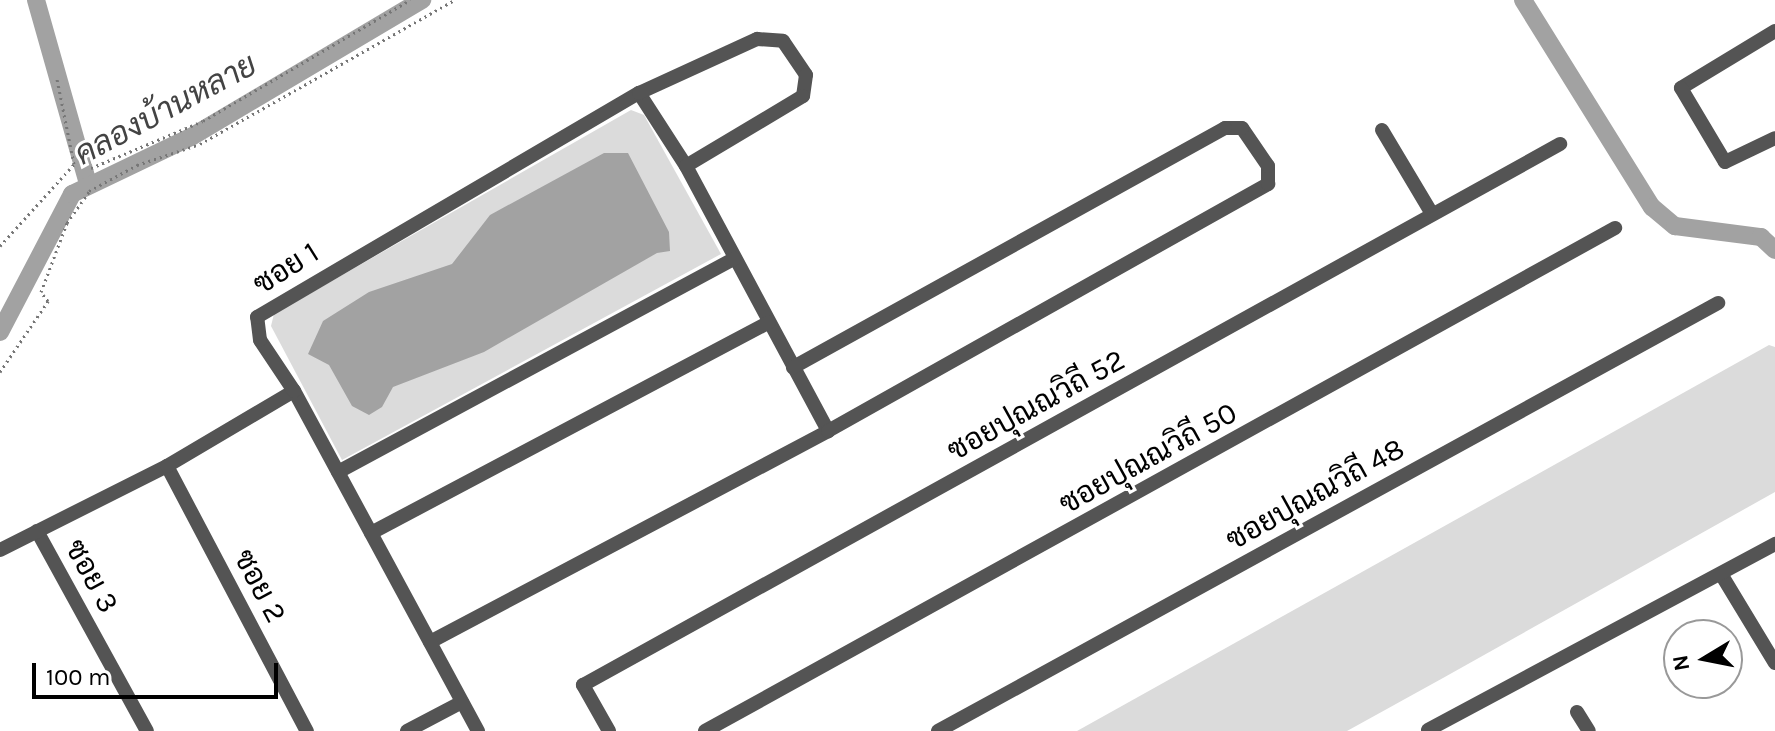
<!DOCTYPE html>
<html>
<head>
<meta charset="utf-8">
<style>
	body { margin:0 }
	#map { position:relative; width:1775px; height:731px; overflow:hidden; background:#fff; font-family:Karla,Sarabun,sans-serif }
	div>[style] { position:absolute }
	.green>* { inset:0; background:#dbdbdb }
	.water>* { inset:0; background:#a2a2a2 }
	.canal>* { height:18px; margin:-9px; padding:0 9px; transform-origin:9px; border-radius:9px; background:#a2a2a2 }
	.path>* { height:3px; margin-top:-1.5px; transform-origin:0; background:repeating-linear-gradient(90deg,#767676 0 2px,transparent 0 6px) }
	.minor>* { height:14px; margin:-7px; padding:0 7px; transform-origin:7px; border-radius:7px; background:#545454 }
	span { translate:-50% -50%; white-space:nowrap; text-align:center; line-height:1.15; -webkit-text-stroke:6px #fff; paint-order:stroke }
	.street-label { font-size:30px; color:#000 }
	.water-label { font-size:32px; color:#434343; font-style:italic }
	.north { position:absolute; left:1663px; top:619px; width:80px; height:80px; box-sizing:border-box; background:#fff; border:2px solid #999; border-radius:50%; rotate:260deg; font-size:22px; font-weight:700; line-height:32px; text-align:center; color:#000 }
	.north::after { content:''; display:block; margin:auto; width:28px; height:36px; background:#000; clip-path:polygon(50% 0,100% 100%,50% 72%,0 100%) }
	.scale { position:absolute; left:32px; top:663px; width:246px; height:36px; box-sizing:border-box; border:4px solid #000; border-top:0; padding-left:10px; font-size:24px; line-height:28px; white-space:nowrap; color:#000; -webkit-text-stroke:6px #fff; paint-order:stroke }
</style>
</head>
<body>
<div id="map">
	<div class="green">
		<i style="clip-path:polygon(631px 110px,644px 115px,721px 254px,342px 460px,271px 326px,274px 314px)"></i>
		<i style="clip-path:polygon(1769px 345px,1775px 347px,1775px 492px,1443px 678px,1347px 731px,1077px 731px)"></i>
	</div>
	<div class="water">
		<i style="clip-path:polygon(604px 153px,628px 153px,669px 232px,670px 251px,657px 253px,484px 352px,393px 387px,382px 407px,369px 415px,352px 406px,329px 365px,308px 354px,323px 321px,369px 292px,452px 264px,490px 215px)"></i>
	</div>
	<div class="canal">
		<i style="left:36px;top:0;width:191px;rotate:74.2deg"></i>
		<i style="left:1523px;top:0;width:244px;rotate:58.1deg"></i>
		<i style="left:1652px;top:207px;width:30px;rotate:40deg"></i>
		<i style="left:1675px;top:226px;width:87px;rotate:7.3deg"></i>
		<i style="left:1761px;top:237px;width:19px;rotate:43deg"></i>
		<i style="left:0;top:332px;width:156px;rotate:-62.4deg"></i>
		<i style="left:72px;top:194px;width:132px;rotate:-25.6deg"></i>
		<i style="left:191px;top:137px;width:269px;rotate:-30.7deg"></i>
	</div>
	<div class="path">
		<i style="left:91px;top:168px;width:121px;rotate:-22.8deg"></i>
		<i style="left:203px;top:121px;width:240px;rotate:-30.3deg"></i>
		<i style="left:0;top:246px;width:110px;rotate:-47.9deg"></i>
		<i style="left:74px;top:164px;width:87px;rotate:-101.3deg"></i>
		<i style="left:0;top:372px;width:86px;rotate:-55.9deg"></i>
		<i style="left:48px;top:301px;width:11px;rotate:-128deg"></i>
		<i style="left:41px;top:292px;width:74px;rotate:-69.4deg"></i>
		<i style="left:67px;top:223px;width:39px;rotate:-55deg"></i>
		<i style="left:89px;top:191px;width:55px;rotate:-28.4deg"></i>
		<i style="left:137px;top:165px;width:66px;rotate:-18.4deg"></i>
		<i style="left:200px;top:144px;width:293px;rotate:-29.5deg"></i>
	</div>
	<div class="minor">
		<i style="left:1775px;top:31px;width:110px;rotate:148.8deg"></i>
		<i style="left:1681px;top:88px;width:86px;rotate:59.3deg"></i>
		<i style="left:1725px;top:162px;width:55px;rotate:-25.6deg"></i>
		<i style="left:639px;top:93px;width:87px;rotate:57.2deg"></i>
		<i style="left:686px;top:166px;width:301px;rotate:61.8deg"></i>
		<i style="left:1382px;top:130px;width:98px;rotate:59.2deg"></i>
		<i style="left:167px;top:466px;width:300px;rotate:62.2deg"></i>
		<i style="left:338px;top:472px;width:450px;rotate:-28.3deg"></i>
		<i style="left:37px;top:531px;width:228px;rotate:61.2deg"></i>
		<i style="left:371px;top:533px;width:450px;rotate:-27.9deg"></i>
		<i style="left:0;top:550px;width:187px;rotate:-26.7deg"></i>
		<i style="left:167px;top:466px;width:147px;rotate:-30.6deg"></i>
		<i style="left:1721px;top:574px;width:104px;rotate:58.8deg"></i>
		<i style="left:430px;top:642px;width:450px;rotate:-27.9deg"></i>
		<i style="left:828px;top:431px;width:505px;rotate:-29.31deg"></i>
		<i style="left:1268px;top:184px;width:18px;rotate:-90deg"></i>
		<i style="left:1268px;top:166px;width:46px;rotate:-124.4deg"></i>
		<i style="left:1242px;top:128px;width:17px;rotate:180deg"></i>
		<i style="left:1225px;top:128px;width:494px;rotate:151deg"></i>
		<i style="left:1577px;top:712px;width:22px;rotate:58deg"></i>
		<i style="left:1428px;top:730px;width:394px;rotate:-28.2deg"></i>
		<i style="left:407px;top:731px;width:62px;rotate:-27.8deg"></i>
		<i style="left:478px;top:731px;width:387px;rotate:-118.4deg"></i>
		<i style="left:294px;top:391px;width:61px;rotate:-123.7deg"></i>
		<i style="left:260px;top:340px;width:23px;rotate:-97deg"></i>
		<i style="left:257px;top:317px;width:443px;rotate:-30.4deg"></i>
		<i style="left:639px;top:93px;width:130px;rotate:-24.6deg"></i>
		<i style="left:757px;top:39px;width:26px;rotate:4deg"></i>
		<i style="left:783px;top:41px;width:41px;rotate:55.9deg"></i>
		<i style="left:806px;top:75px;width:21px;rotate:98deg"></i>
		<i style="left:803px;top:96px;width:136px;rotate:149.1deg"></i>
		<i style="left:609px;top:731px;width:53px;rotate:-119.5deg"></i>
		<i style="left:583px;top:685px;width:1117px;rotate:-28.97deg"></i>
		<i style="left:705px;top:731px;width:1040px;rotate:-28.93deg"></i>
		<i style="left:938px;top:731px;width:890px;rotate:-28.75deg"></i>
	</div>
	<div class="street-label">
		<span style="left:286px;top:268px;rotate:-32deg">ซอย 1</span>
		<span style="left:1036px;top:405px;rotate:-29deg">ซอยปุณณวิถี 52</span>
		<span style="left:1148px;top:458px;rotate:-29deg">ซอยปุณณวิถี 50</span>
		<span style="left:1315px;top:494px;rotate:-29deg">ซอยปุณณวิถี 48</span>
		<span style="left:92px;top:576px;rotate:61deg">ซอย 3</span>
		<span style="left:260px;top:586px;rotate:62deg">ซอย 2</span>
	</div>
	<div class="water-label">
		<span style="left:166px;top:110px;rotate:-28deg">คลองบ้านหลาย</span>
	</div>
	<div class="north">N</div>
	<div class="scale">100 m</div>
</div>
</body>
</html>
